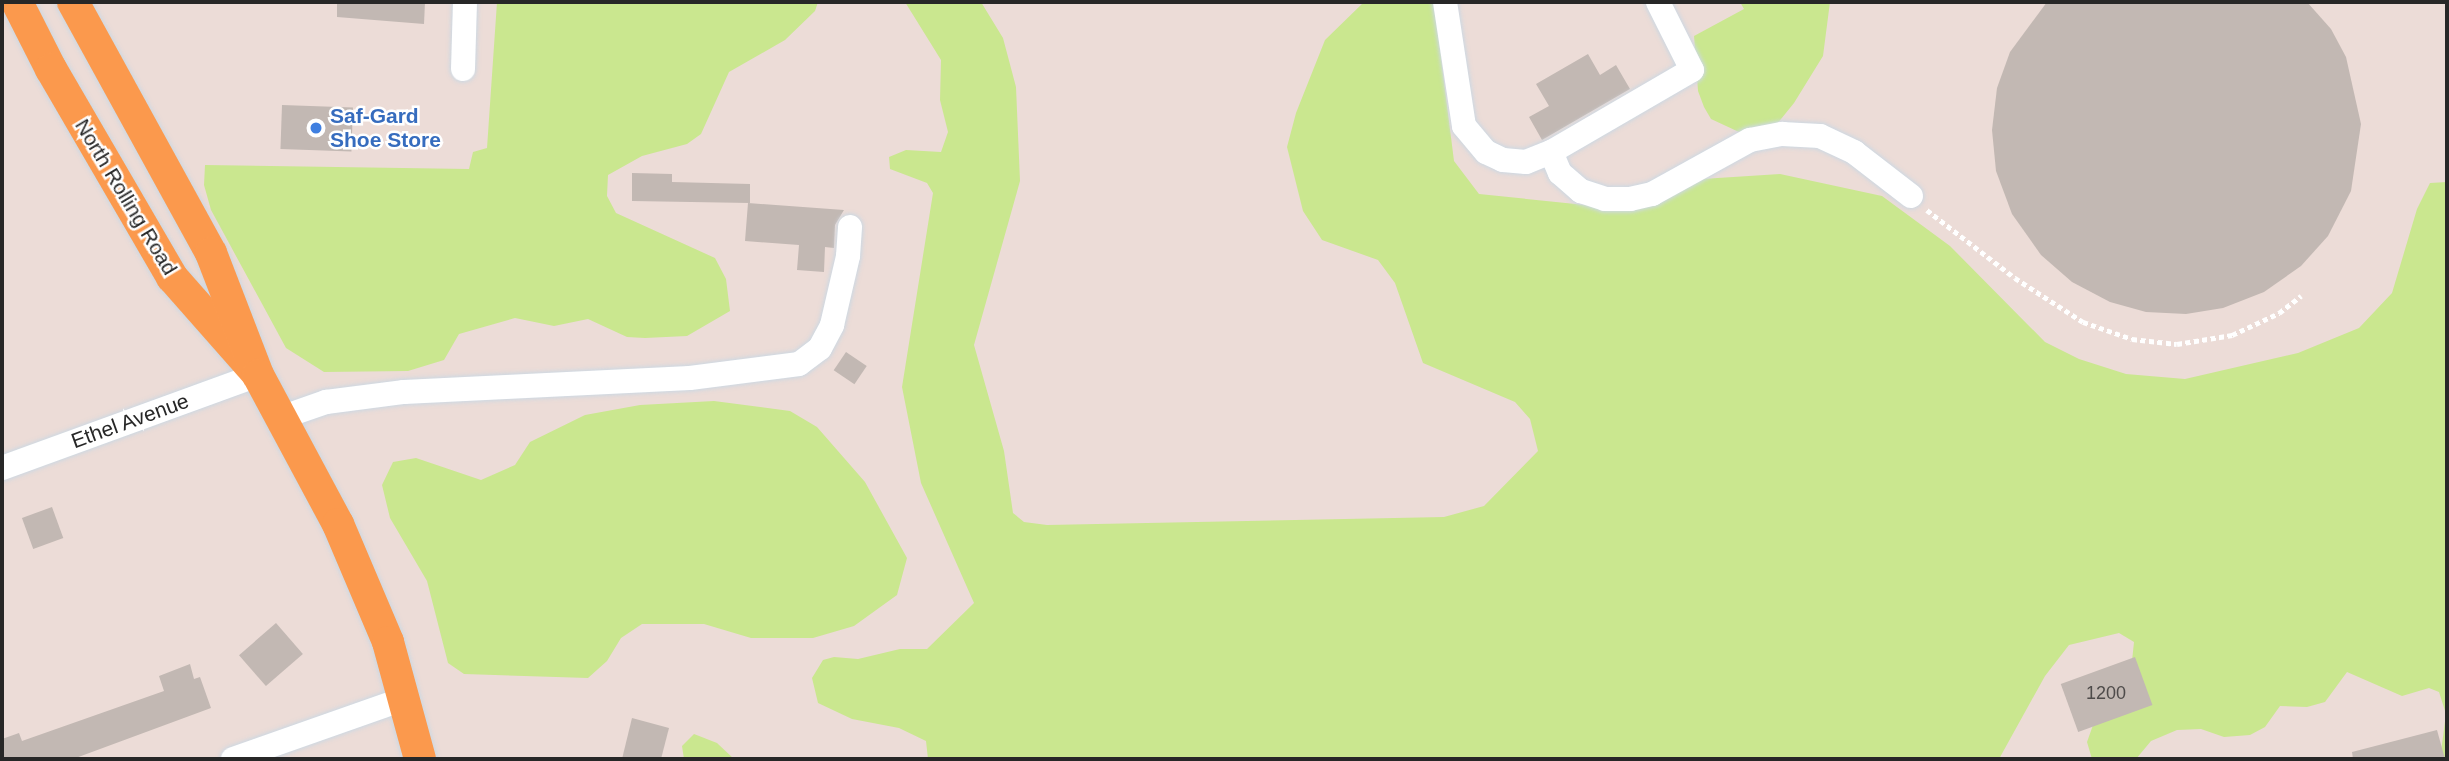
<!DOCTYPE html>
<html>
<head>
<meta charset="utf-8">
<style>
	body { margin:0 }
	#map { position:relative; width:2449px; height:761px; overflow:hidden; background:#ecdcd7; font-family:Arial,sans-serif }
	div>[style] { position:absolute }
	.green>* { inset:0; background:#cae78f }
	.building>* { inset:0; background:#c2b8b3; transform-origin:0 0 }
	.path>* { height:4.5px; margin-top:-2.25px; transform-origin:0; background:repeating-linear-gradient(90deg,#fff 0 5px,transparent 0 8.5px) }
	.roads { filter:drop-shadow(0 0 2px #cdd8e2) drop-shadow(0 0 2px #cdd8e2) }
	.minor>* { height:24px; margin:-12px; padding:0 12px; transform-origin:12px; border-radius:12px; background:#fff }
	.major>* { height:32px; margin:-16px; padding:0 16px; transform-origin:16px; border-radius:16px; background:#fb994d }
	.dots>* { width:19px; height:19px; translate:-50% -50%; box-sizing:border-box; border:4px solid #fff; border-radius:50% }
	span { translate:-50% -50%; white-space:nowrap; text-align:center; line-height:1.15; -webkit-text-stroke:5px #fff; paint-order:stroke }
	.number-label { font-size:18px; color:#4e4b4a }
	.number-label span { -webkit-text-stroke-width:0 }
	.shop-label { font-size:21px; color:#366cbe; font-weight:700 }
	.left { translate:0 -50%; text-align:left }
	.street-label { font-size:21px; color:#272727 }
	.frame { position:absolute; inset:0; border:4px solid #272727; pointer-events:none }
</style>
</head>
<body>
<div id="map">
	<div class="green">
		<i style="clip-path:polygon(497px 2px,818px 2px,815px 11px,785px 40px,729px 72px,701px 134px,687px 144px,642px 156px,608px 175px,607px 196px,616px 213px,715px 258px,726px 279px,730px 311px,687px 336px,645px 338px,627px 337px,588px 319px,554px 326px,515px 318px,459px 334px,444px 360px,408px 371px,324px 372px,286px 348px,211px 210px,204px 185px,205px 165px,469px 169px,473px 152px,487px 148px)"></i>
		<i style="clip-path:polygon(905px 2px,981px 2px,1003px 38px,1016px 87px,1020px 181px,974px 345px,1004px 451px,1013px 513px,1024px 522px,1047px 525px,1444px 517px,1484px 506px,1538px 451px,1530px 419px,1515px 402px,1423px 363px,1395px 283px,1378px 260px,1322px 240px,1303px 211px,1287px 147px,1296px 113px,1325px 40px,1364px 2px,1434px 2px,1454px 161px,1479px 194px,1595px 206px,1702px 179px,1780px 174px,1882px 196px,1950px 246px,2045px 342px,2079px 359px,2126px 374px,2185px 379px,2298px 353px,2359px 328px,2392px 293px,2417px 209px,2430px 183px,2447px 182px,2447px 759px,2440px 759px,2446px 714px,2439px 692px,2429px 688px,2402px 696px,2347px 672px,2325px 702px,2307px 707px,2280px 706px,2265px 727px,2250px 735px,2224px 737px,2201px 729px,2177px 730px,2151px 741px,2136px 759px,2092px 759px,2087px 742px,2098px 711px,2130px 680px,2134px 642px,2119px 633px,2069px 645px,2045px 676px,1999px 759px,928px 759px,926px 741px,899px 728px,852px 719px,818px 703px,812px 678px,823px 660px,834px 657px,858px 659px,900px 649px,927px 649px,974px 603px,921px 483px,902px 387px,933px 193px,927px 183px,890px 169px,889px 157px,906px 150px,941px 152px,948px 132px,940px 100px,941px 60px)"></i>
		<i style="clip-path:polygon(1740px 2px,1830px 2px,1823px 56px,1794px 103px,1777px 124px,1739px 132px,1711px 119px,1704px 107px,1698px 91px,1694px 36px,1744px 9px)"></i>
		<i style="clip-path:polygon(714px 401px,790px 411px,817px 427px,865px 482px,907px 558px,897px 595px,854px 626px,813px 638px,751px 638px,704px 624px,642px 624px,621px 638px,607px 661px,588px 678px,464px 674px,448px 663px,427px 581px,390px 518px,382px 485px,393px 462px,416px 458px,481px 480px,515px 465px,530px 442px,585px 415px,640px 405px)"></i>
		<i style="clip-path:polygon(694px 734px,717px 743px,734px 759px,684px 759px,682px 746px)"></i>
	</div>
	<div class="building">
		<i style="clip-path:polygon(337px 2px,425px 2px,424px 24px,337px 17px)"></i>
		<i style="clip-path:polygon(2047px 2px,2307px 2px,2331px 29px,2346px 57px,2361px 124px,2351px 191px,2328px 236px,2301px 266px,2264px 292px,2223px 308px,2186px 314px,2146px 312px,2110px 302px,2072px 282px,2041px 255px,2012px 214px,1996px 171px,1992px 130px,1997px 88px,2010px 52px)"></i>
		<i style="clip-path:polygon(1588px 54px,1600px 75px,1616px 65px,1630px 89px,1542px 140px,1529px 117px,1549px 106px,1536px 84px)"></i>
		<i style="left:282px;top:105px;width:71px;height:44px;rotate:2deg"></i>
		<i style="clip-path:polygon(632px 173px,672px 174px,672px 182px,750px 184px,750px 203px,632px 201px)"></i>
		<i style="clip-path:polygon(748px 203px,844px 210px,835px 225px,834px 248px,825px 247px,824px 272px,797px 270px,799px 245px,745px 241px)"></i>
		<i style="left:846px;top:352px;width:25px;height:22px;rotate:34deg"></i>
		<i style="left:52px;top:507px;width:33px;height:32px;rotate:70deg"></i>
		<i style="left:276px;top:623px;width:41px;height:49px;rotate:49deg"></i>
		<i style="left:2135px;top:657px;width:51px;height:79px;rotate:70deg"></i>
		<i style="clip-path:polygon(190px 664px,194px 679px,200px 677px,211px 708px,73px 759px,2px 759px,2px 739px,19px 733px,22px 741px,164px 691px,159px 676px)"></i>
		<i style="clip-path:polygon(632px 718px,669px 728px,661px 759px,622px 759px)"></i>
		<i style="clip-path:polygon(2437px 730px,2445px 759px,2353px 759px,2352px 752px)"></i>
	</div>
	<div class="path">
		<i style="left:1927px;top:210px;width:111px;rotate:37.7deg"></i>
		<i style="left:2015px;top:278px;width:81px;rotate:32.9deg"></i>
		<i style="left:2083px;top:322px;width:52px;rotate:19.1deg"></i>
		<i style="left:2132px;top:339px;width:45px;rotate:6.3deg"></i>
		<i style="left:2177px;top:344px;width:56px;rotate:-9.3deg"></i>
		<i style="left:2232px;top:335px;width:52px;rotate:-25.1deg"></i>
		<i style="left:2279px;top:313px;width:28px;rotate:-38deg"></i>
	</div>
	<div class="roads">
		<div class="minor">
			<i style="left:1445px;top:2px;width:125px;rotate:81.3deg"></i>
			<i style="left:1464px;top:126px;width:34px;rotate:50deg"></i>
			<i style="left:1486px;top:152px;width:19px;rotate:25deg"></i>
			<i style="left:1503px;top:160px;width:23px;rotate:5deg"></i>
			<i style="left:1526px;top:162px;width:27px;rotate:-22deg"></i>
			<i style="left:1551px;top:152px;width:163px;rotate:-30.2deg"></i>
			<i style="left:1692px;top:70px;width:76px;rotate:-116.6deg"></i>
			<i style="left:463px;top:69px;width:67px;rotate:-88.3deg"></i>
			<i style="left:1551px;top:152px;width:23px;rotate:67deg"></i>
			<i style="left:1560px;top:173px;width:28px;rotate:41deg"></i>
			<i style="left:1581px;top:191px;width:25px;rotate:18deg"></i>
			<i style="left:1605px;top:199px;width:25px"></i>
			<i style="left:1630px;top:199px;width:23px;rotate:-13deg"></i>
			<i style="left:1652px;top:194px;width:112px;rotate:-28.9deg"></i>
			<i style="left:1750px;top:140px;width:33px;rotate:-11deg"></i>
			<i style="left:1782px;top:134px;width:38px;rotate:3deg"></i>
			<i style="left:1820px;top:136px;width:38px;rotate:25deg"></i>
			<i style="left:1854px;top:152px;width:72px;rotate:37.7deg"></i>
			<i style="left:280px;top:418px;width:49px;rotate:-19.2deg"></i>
			<i style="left:326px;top:402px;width:79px;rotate:-7.3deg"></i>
			<i style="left:404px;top:392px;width:286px;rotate:-2.8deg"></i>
			<i style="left:690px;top:378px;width:110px;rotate:-7.3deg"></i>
			<i style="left:799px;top:364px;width:26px;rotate:-37deg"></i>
			<i style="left:820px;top:348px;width:26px;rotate:-62deg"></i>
			<i style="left:832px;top:325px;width:71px;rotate:-76.9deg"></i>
			<i style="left:848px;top:256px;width:29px;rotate:-86deg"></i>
			<i style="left:2px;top:468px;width:272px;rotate:-20deg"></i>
			<i style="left:233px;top:759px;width:183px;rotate:-19.4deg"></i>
		</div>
		<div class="major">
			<i style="left:17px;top:2px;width:75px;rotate:63.1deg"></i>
			<i style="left:51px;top:69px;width:241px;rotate:59.8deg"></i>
			<i style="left:172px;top:277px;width:125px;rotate:48.6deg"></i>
			<i style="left:73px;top:2px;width:286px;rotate:61.2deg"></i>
			<i style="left:211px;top:253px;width:131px;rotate:68.9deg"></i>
			<i style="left:258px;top:375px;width:169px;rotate:61.8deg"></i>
			<i style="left:338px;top:524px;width:128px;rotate:67deg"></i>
			<i style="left:388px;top:642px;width:121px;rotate:74.7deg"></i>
		</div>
	</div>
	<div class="dots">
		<i style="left:316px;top:128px;background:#3f7fe0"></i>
	</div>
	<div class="number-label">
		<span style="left:2106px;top:693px">1200</span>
	</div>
	<div class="shop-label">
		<span class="left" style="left:330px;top:128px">Saf-Gard<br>Shoe Store</span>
	</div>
	<div class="street-label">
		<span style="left:126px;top:197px;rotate:59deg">North Rolling Road</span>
		<span style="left:130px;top:421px;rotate:-20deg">Ethel Avenue</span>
	</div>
	<div class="frame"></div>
</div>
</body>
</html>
